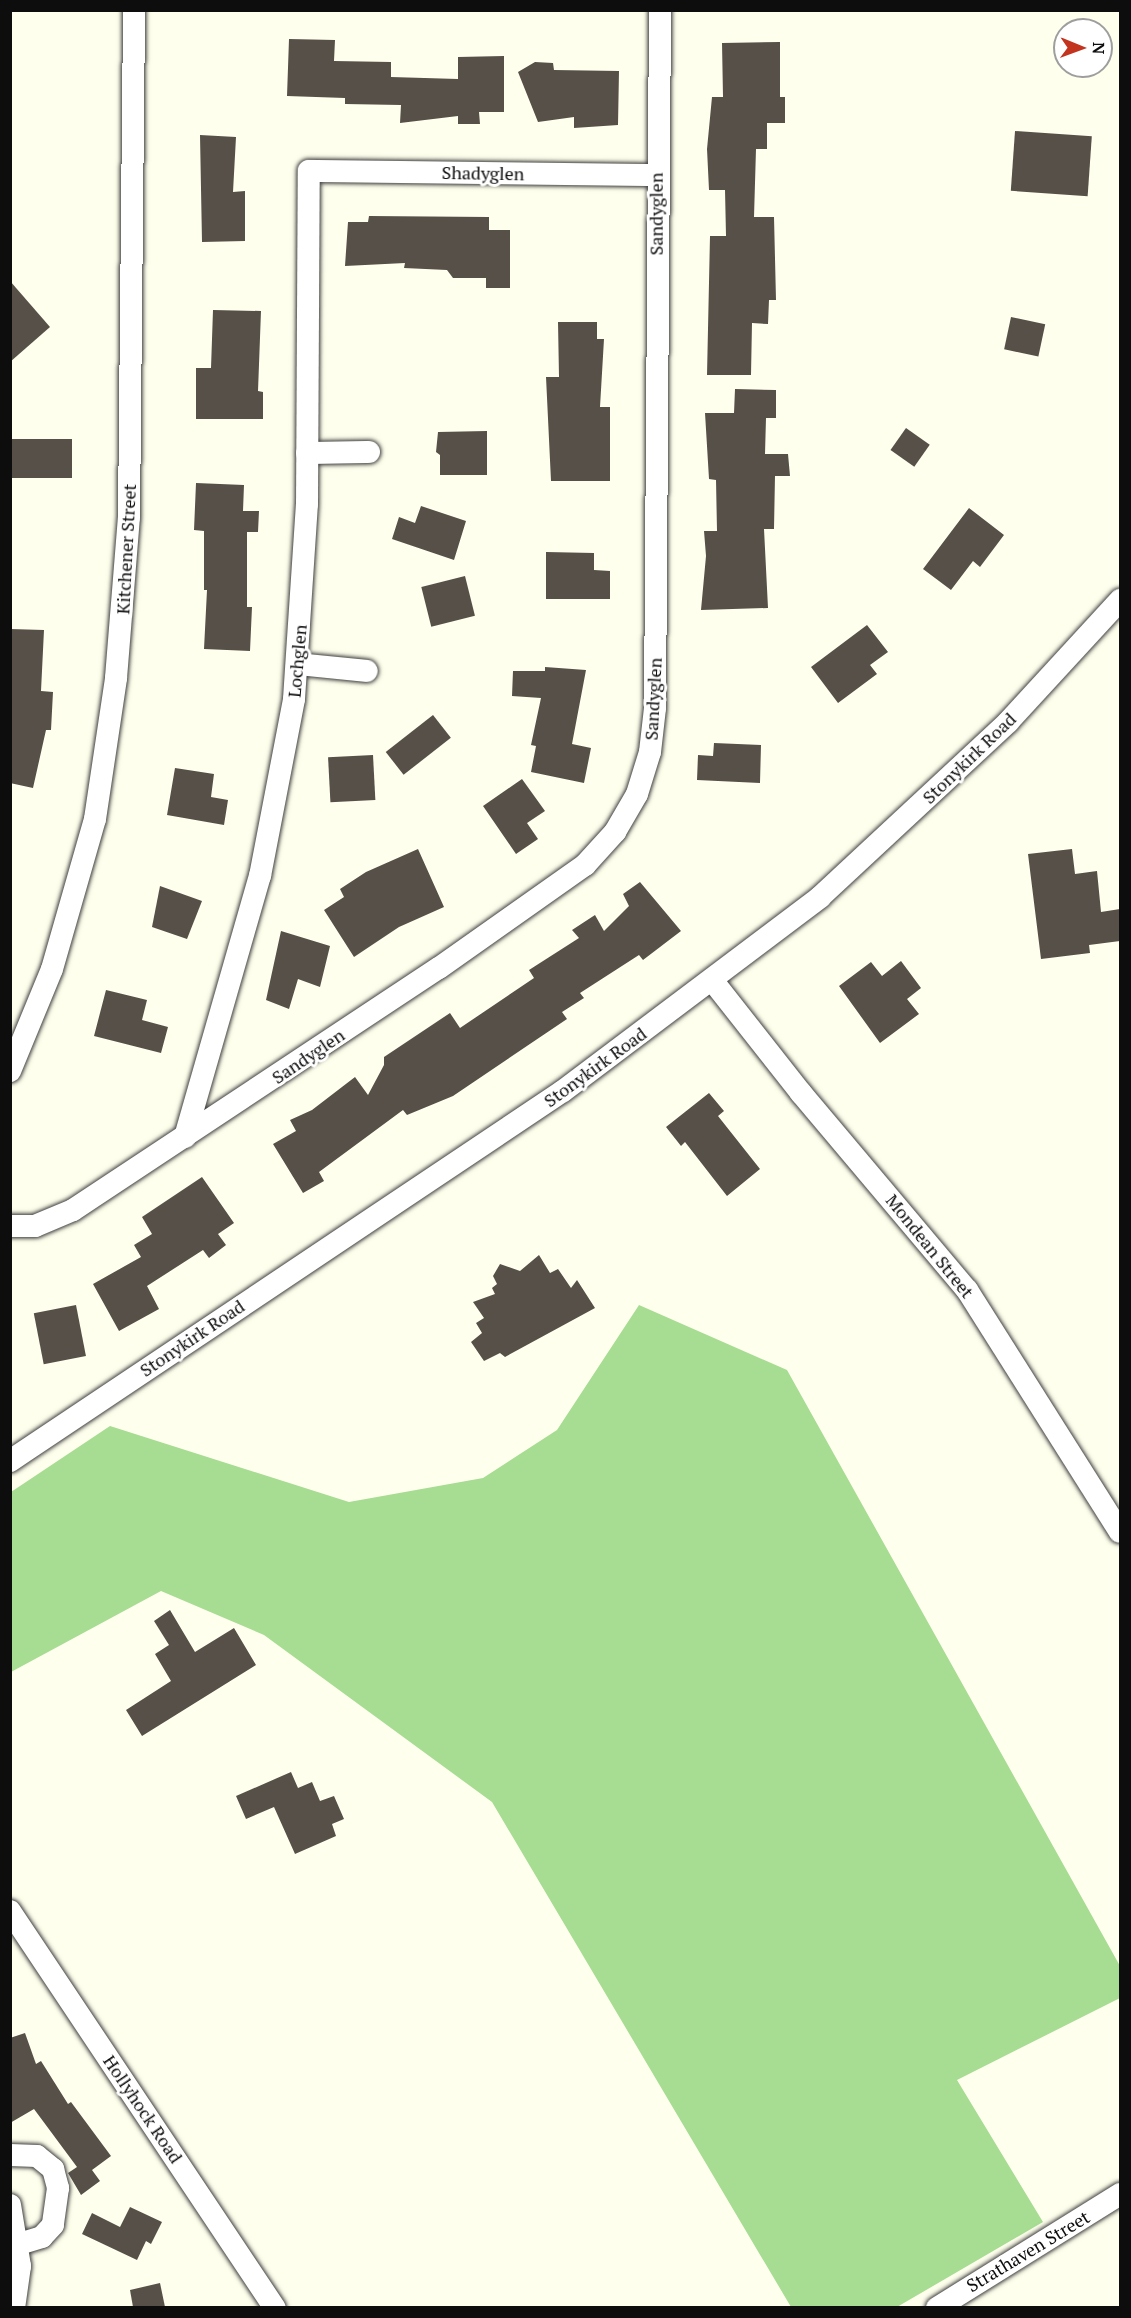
<!DOCTYPE html>
<html>
<head>
<meta charset="utf-8">
<style>
	body { margin:0 }
	#map { position:relative; width:1131px; height:2318px; overflow:hidden; background:#ffffed; font-family:"PT Serif",serif }
	div>[style] { position:absolute }
	.forest>* { inset:0; background:#a7dc93 }
	.building>* { inset:0; background:#565049; transform-origin:0 0 }
	.roads { filter:drop-shadow(0 0 2px #404040) drop-shadow(0 0 2px #404040) }
	.minor>* { height:22px; margin:-11px; padding:0 11px; transform-origin:11px; border-radius:11px; background:#fff }
	span { translate:-50% -50%; white-space:nowrap; text-align:center; line-height:1.15; -webkit-text-stroke:6px #fff; paint-order:stroke }
	.street-label { font-size:18px; color:#0d0d0d }
	.frame { position:absolute; inset:0; border:12px solid #0d0d0d; pointer-events:none }
	.north { position:absolute; left:1053px; top:18px; width:60px; height:60px; box-sizing:border-box; background:#fff; border:2px solid #9e9e9e; border-radius:50%; rotate:91deg; font-size:16px; font-weight:700; line-height:24px; text-align:center; color:#0d0d0d }
	.north::after { content:''; display:block; margin:auto; width:21px; height:27px; background:#c3341f; clip-path:polygon(50% 0,100% 100%,50% 72%,0 100%) }
</style>
</head>
<body>
<div id="map">
	<div class="forest">
		<i style="clip-path:polygon(639px 1305px,787px 1370px,1120px 1966px,1120px 1998px,957px 2080px,1043px 2222px,897px 2307px,791px 2307px,492px 1802px,264px 1635px,161px 1591px,11px 1672px,11px 1492px,110px 1426px,349px 1502px,483px 1478px,557px 1430px)"></i>
	</div>
	<div class="building">
		<i style="clip-path:polygon(289px 39px,335px 40px,334px 61px,391px 62px,391px 77px,458px 79px,458px 57px,504px 56px,504px 112px,479px 112px,480px 124px,458px 124px,458px 116px,400px 123px,401px 105px,345px 104px,345px 98px,287px 96px)"></i>
		<i style="clip-path:polygon(780px 42px,780px 97px,785px 97px,785px 123px,767px 123px,767px 149px,756px 149px,754px 217px,774px 217px,776px 300px,769px 300px,768px 324px,752px 323px,751px 375px,707px 375px,710px 236px,726px 236px,725px 190px,709px 190px,707px 149px,712px 97px,723px 97px,722px 43px)"></i>
		<i style="clip-path:polygon(535px 62px,553px 63px,554px 70px,619px 71px,618px 125px,574px 128px,574px 117px,538px 122px,518px 72px)"></i>
		<i style="left:1015px;top:131px;width:77px;height:60px;rotate:4deg"></i>
		<i style="clip-path:polygon(200px 135px,236px 137px,233px 192px,245px 191px,245px 241px,202px 242px)"></i>
		<i style="clip-path:polygon(369px 216px,489px 217px,489px 230px,510px 230px,510px 288px,486px 288px,486px 278px,453px 278px,447px 270px,404px 268px,405px 263px,345px 266px,348px 222px,368px 222px)"></i>
		<i style="clip-path:polygon(10px 281px,50px 327px,10px 362px)"></i>
		<i style="clip-path:polygon(213px 310px,261px 311px,258px 391px,263px 392px,263px 419px,196px 419px,196px 368px,211px 368px)"></i>
		<i style="left:1011px;top:317px;width:35px;height:33px;rotate:12deg"></i>
		<i style="clip-path:polygon(558px 322px,597px 322px,597px 339px,604px 339px,600px 407px,610px 407px,610px 481px,551px 481px,546px 377px,559px 377px)"></i>
		<i style="clip-path:polygon(735px 389px,776px 390px,776px 418px,766px 418px,765px 454px,788px 454px,790px 476px,775px 476px,774px 529px,764px 529px,768px 608px,701px 610px,706px 556px,704px 531px,717px 531px,716px 480px,709px 479px,705px 413px,734px 413px)"></i>
		<i style="left:906px;top:428px;width:29px;height:27px;rotate:35deg"></i>
		<i style="clip-path:polygon(487px 431px,487px 475px,440px 475px,440px 455px,436px 452px,438px 432px)"></i>
		<i style="left:72px;top:439px;width:39px;height:62px;rotate:90deg"></i>
		<i style="clip-path:polygon(196px 483px,244px 485px,243px 511px,259px 511px,258px 532px,247px 532px,247px 607px,252px 607px,250px 651px,204px 649px,207px 590px,204px 590px,204px 531px,194px 530px)"></i>
		<i style="clip-path:polygon(421px 506px,466px 521px,454px 560px,392px 539px,399px 517px,415px 523px)"></i>
		<i style="clip-path:polygon(969px 508px,1004px 535px,980px 567px,973px 561px,951px 590px,923px 569px)"></i>
		<i style="clip-path:polygon(546px 552px,594px 553px,594px 570px,610px 571px,610px 599px,546px 599px)"></i>
		<i style="left:465px;top:576px;width:41px;height:45px;rotate:76deg"></i>
		<i style="clip-path:polygon(867px 625px,888px 652px,870px 665px,877px 674px,838px 703px,811px 667px)"></i>
		<i style="clip-path:polygon(10px 629px,44px 630px,41px 691px,53px 692px,51px 730px,46px 730px,33px 788px,10px 783px)"></i>
		<i style="clip-path:polygon(545px 667px,586px 670px,572px 744px,591px 748px,584px 783px,531px 772px,536px 746px,531px 745px,541px 698px,512px 696px,513px 671px,545px 671px)"></i>
		<i style="left:433px;top:715px;width:29px;height:60px;rotate:52deg"></i>
		<i style="clip-path:polygon(714px 743px,761px 745px,760px 783px,697px 780px,698px 755px,713px 756px)"></i>
		<i style="left:373px;top:755px;width:45px;height:45px;rotate:87deg"></i>
		<i style="clip-path:polygon(175px 768px,214px 774px,211px 797px,228px 800px,224px 825px,167px 815px)"></i>
		<i style="clip-path:polygon(522px 779px,545px 811px,527px 823px,538px 839px,516px 854px,483px 806px)"></i>
		<i style="clip-path:polygon(418px 849px,444px 907px,399px 927px,354px 957px,324px 910px,344px 897px,340px 889px,366px 872px)"></i>
		<i style="clip-path:polygon(1072px 849px,1075px 874px,1097px 871px,1101px 912px,1120px 909px,1120px 941px,1089px 945px,1090px 953px,1041px 959px,1028px 854px)"></i>
		<i style="clip-path:polygon(640px 882px,681px 931px,643px 960px,639px 955px,580px 993px,584px 998px,562px 1012px,567px 1019px,453px 1096px,407px 1115px,403px 1110px,319px 1172px,324px 1181px,303px 1193px,273px 1144px,296px 1131px,290px 1120px,312px 1110px,355px 1077px,368px 1095px,384px 1065px,384px 1057px,450px 1013px,460px 1028px,534px 978px,529px 970px,579px 938px,572px 930px,595px 915px,604px 931px,629px 906px,623px 894px)"></i>
		<i style="clip-path:polygon(160px 886px,202px 901px,187px 939px,152px 927px)"></i>
		<i style="clip-path:polygon(281px 931px,330px 946px,320px 987px,298px 979px,289px 1009px,266px 1000px)"></i>
		<i style="clip-path:polygon(901px 961px,921px 988px,907px 999px,919px 1014px,880px 1043px,839px 986px,871px 962px,882px 976px)"></i>
		<i style="clip-path:polygon(106px 990px,147px 1000px,142px 1020px,168px 1027px,161px 1053px,94px 1036px)"></i>
		<i style="clip-path:polygon(709px 1093px,724px 1111px,718px 1116px,760px 1169px,727px 1196px,685px 1142px,681px 1146px,666px 1127px)"></i>
		<i style="clip-path:polygon(202px 1177px,234px 1223px,218px 1234px,226px 1245px,209px 1258px,203px 1250px,147px 1286px,159px 1309px,119px 1331px,93px 1284px,141px 1257px,134px 1245px,152px 1234px,142px 1217px)"></i>
		<i style="clip-path:polygon(539px 1255px,550px 1273px,558px 1269px,571px 1288px,577px 1280px,595px 1308px,505px 1357px,500px 1353px,484px 1361px,471px 1342px,482px 1333px,476px 1323px,484px 1318px,473px 1302px,495px 1294px,492px 1288px,497px 1284px,493px 1276px,500px 1264px,520px 1271px)"></i>
		<i style="left:76px;top:1305px;width:52px;height:43px;rotate:79deg"></i>
		<i style="clip-path:polygon(170px 1610px,195px 1652px,234px 1628px,256px 1665px,142px 1736px,126px 1710px,171px 1681px,155px 1654px,169px 1645px,154px 1621px)"></i>
		<i style="clip-path:polygon(291px 1772px,298px 1788px,312px 1782px,320px 1801px,334px 1796px,344px 1819px,332px 1824px,336px 1836px,295px 1854px,274px 1807px,246px 1819px,236px 1796px)"></i>
		<i style="clip-path:polygon(25px 2033px,36px 2064px,41px 2061px,68px 2104px,71px 2102px,111px 2156px,92px 2170px,100px 2181px,81px 2195px,68px 2173px,77px 2167px,34px 2109px,10px 2123px,10px 2038px)"></i>
		<i style="clip-path:polygon(130px 2207px,162px 2222px,151px 2244px,146px 2241px,137px 2260px,82px 2234px,92px 2213px,120px 2227px)"></i>
		<i style="clip-path:polygon(160px 2283px,165px 2307px,133px 2307px,130px 2290px)"></i>
	</div>
	<div class="roads">
		<div class="minor">
			<i style="left:307px;top:453px;width:62px;rotate:-0.9deg"></i>
			<i style="left:297px;top:664px;width:70px;rotate:5.7deg"></i>
			<i style="left:712px;top:980px;width:144px;rotate:51.8deg"></i>
			<i style="left:801px;top:1093px;width:258px;rotate:49.9deg"></i>
			<i style="left:967px;top:1290px;width:286px;rotate:57.7deg"></i>
			<i style="left:10px;top:1071px;width:110px;rotate:-67.6deg"></i>
			<i style="left:52px;top:969px;width:156px;rotate:-74deg"></i>
			<i style="left:95px;top:819px;width:143px;rotate:-81.5deg"></i>
			<i style="left:116px;top:678px;width:162px;rotate:-85.4deg"></i>
			<i style="left:129px;top:517px;width:507px;rotate:-89.43deg"></i>
			<i style="left:185px;top:1137px;width:272px;rotate:-74deg"></i>
			<i style="left:260px;top:876px;width:180px;rotate:-79.1deg"></i>
			<i style="left:294px;top:699px;width:195px;rotate:-86.2deg"></i>
			<i style="left:307px;top:504px;width:333px;rotate:-89.7deg"></i>
			<i style="left:309px;top:171px;width:347px;rotate:0.7deg"></i>
			<i style="left:10px;top:1226px;width:25px"></i>
			<i style="left:35px;top:1226px;width:41px;rotate:-22.8deg"></i>
			<i style="left:73px;top:1210px;width:439px;rotate:-33.5deg"></i>
			<i style="left:439px;top:968px;width:179px;rotate:-35.2deg"></i>
			<i style="left:585px;top:865px;width:45px;rotate:-47.7deg"></i>
			<i style="left:615px;top:832px;width:44px;rotate:-59.9deg"></i>
			<i style="left:637px;top:794px;width:44px;rotate:-72.8deg"></i>
			<i style="left:650px;top:752px;width:44px;rotate:-83.5deg"></i>
			<i style="left:655px;top:708px;width:698px;rotate:-89.59deg"></i>
			<i style="left:10px;top:1461px;width:665px;rotate:-33.79deg"></i>
			<i style="left:563px;top:1091px;width:322px;rotate:-37deg"></i>
			<i style="left:820px;top:897px;width:257px;rotate:-42.9deg"></i>
			<i style="left:1008px;top:722px;width:166px;rotate:-47.4deg"></i>
			<i style="left:10px;top:1911px;width:477px;rotate:56.3deg"></i>
			<i style="left:10px;top:2155px;width:27px;rotate:2deg"></i>
			<i style="left:37px;top:2156px;width:21px;rotate:39deg"></i>
			<i style="left:53px;top:2169px;width:20px;rotate:75deg"></i>
			<i style="left:58px;top:2188px;width:37px;rotate:98deg"></i>
			<i style="left:53px;top:2225px;width:16px;rotate:133deg"></i>
			<i style="left:42px;top:2237px;width:24px;rotate:163deg"></i>
			<i style="left:10px;top:2205px;width:62px;rotate:80.7deg"></i>
			<i style="left:20px;top:2266px;width:42px;rotate:98.1deg"></i>
			<i style="left:937px;top:2308px;width:216px;rotate:-31.9deg"></i>
		</div>
	</div>
	<div class="street-label">
		<span style="left:483px;top:173px;rotate:1deg">Shadyglen</span>
		<span style="left:656px;top:214px;rotate:-90deg">Sandyglen</span>
		<span style="left:126px;top:549px;rotate:-87deg">Kitchener Street</span>
		<span style="left:297px;top:661px;rotate:-85deg">Lochglen</span>
		<span style="left:653px;top:699px;rotate:-87deg">Sandyglen</span>
		<span style="left:969px;top:758px;rotate:-44deg">Stonykirk Road</span>
		<span style="left:308px;top:1056px;rotate:-34deg">Sandyglen</span>
		<span style="left:595px;top:1067px;rotate:-36deg">Stonykirk Road</span>
		<span style="left:930px;top:1246px;rotate:51deg">Mondean Street</span>
		<span style="left:192px;top:1338px;rotate:-34deg">Stonykirk Road</span>
		<span style="left:143px;top:2109px;rotate:56deg">Hollyhock Road</span>
		<span style="left:1028px;top:2251px;rotate:-31deg">Strathaven Street</span>
	</div>
	<div class="frame"></div>
	<div class="north">N</div>
</div>
</body>
</html>
